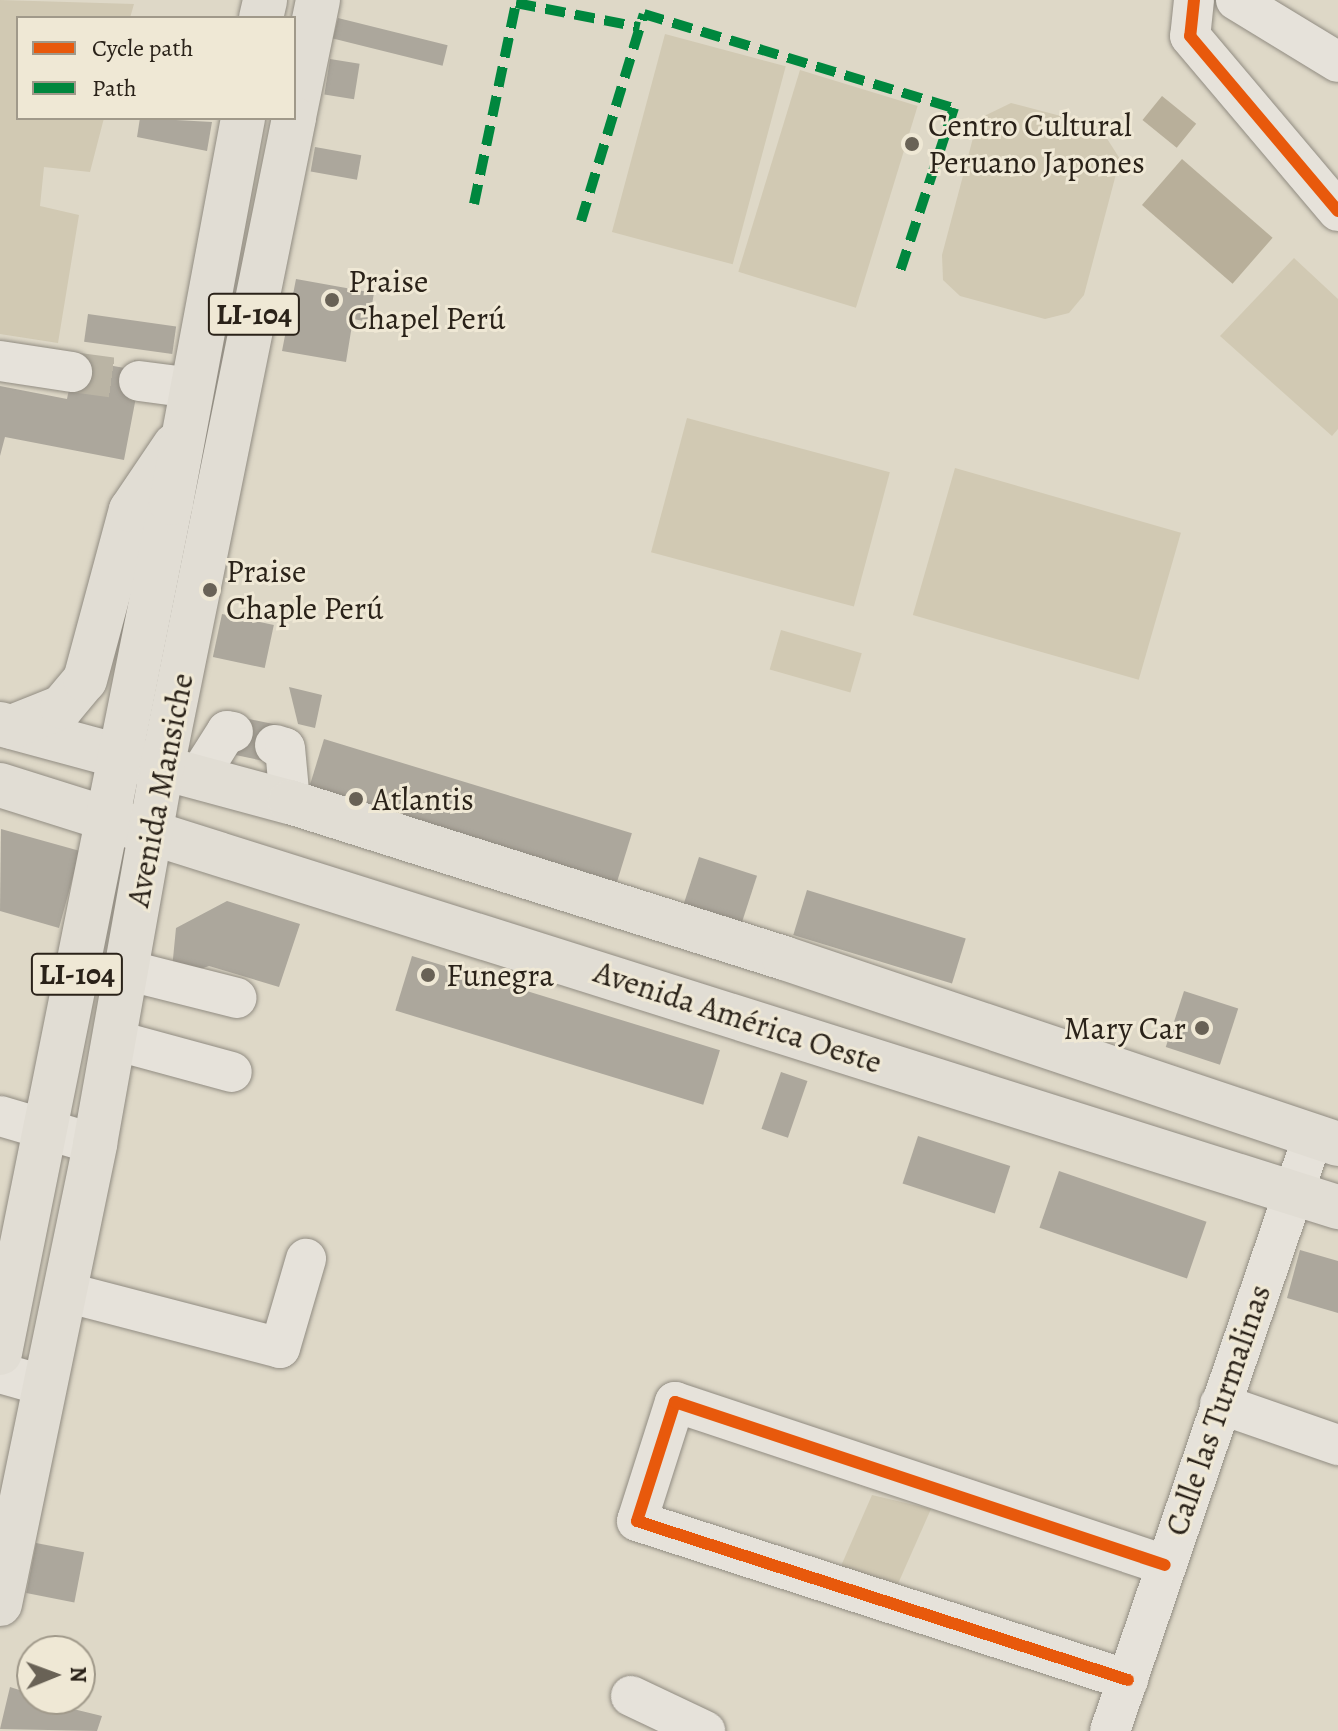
<!DOCTYPE html>
<html>
<head>
<meta charset="utf-8">
<style>
	body { margin:0 }
	#map { position:relative; width:1338px; height:1731px; overflow:hidden; background:#ded8c7; font-family:Alegreya,serif }
	div>[style] { position:absolute }
	.green>* { inset:0; background:#d1c9b3; transform-origin:0 0 }
	.water>* { inset:0; background:#b8af9a; transform-origin:0 0 }
	.building>* { inset:0; background:#aca79c; transform-origin:0 0 }
	.minor-tunnel>* { height:40px; margin-top:-20px; transform-origin:0; background:repeating-linear-gradient(90deg,#bab4a4 0 40px,transparent 0 60px) }
	.roads { filter:drop-shadow(0 0 2px #918c82) drop-shadow(0 0 2px #918c82) }
	.minor>* { height:40px; margin:-20px; padding:0 20px; transform-origin:20px; border-radius:20px; background:#e6e2da }
	.major>* { height:44px; margin:-22px; padding:0 22px; transform-origin:22px; border-radius:22px; background:#e1ddd4 }
	.highway>* { height:44px; margin:-22px; padding:0 22px; transform-origin:22px; border-radius:22px; background:#e1ddd4 }
	.quiet>* { height:10px; margin-top:-5px; transform-origin:0; background:repeating-linear-gradient(90deg,#00873e 0 20px,transparent 0 30px) }
	.cycleway>* { height:12px; margin:-6px; padding:0 6px; transform-origin:6px; border-radius:6px; background:#e8590c }
	.dots>* { width:22px; height:22px; translate:-50% -50%; box-sizing:border-box; border:4px solid #efe8d5; border-radius:50% }
	span { translate:-50% -50%; white-space:nowrap; text-align:center; line-height:1.15; -webkit-text-stroke:6px #efe8d5; paint-order:stroke }
	.shield-label span { padding:2px 6px; background:#efe8d5; border:2px solid; border-radius:6px; -webkit-text-stroke-width:0 }
	.shield-label { font-size:30px; color:#2a2219; font-weight:700 }
	.poi-label { font-size:32px; color:#2a2219 }
	.left { translate:0 -50%; text-align:left }
	.right { translate:-100% -50%; text-align:right }
	.street-label { font-size:32px; color:#2a2219 }
	.legend { position:absolute; left:16px; top:16px; width:280px; height:104px; box-sizing:border-box; background:#efe8d5; border:2px solid #a0998a; margin:0; padding:10px 14px; list-style:none; font-size:24px; color:#2a2219 }
	.legend li { display:flex; align-items:center; gap:16px; height:40px }
	.legend b { width:40px; border:2px solid #a0998a }
	.north { position:absolute; left:16px; top:1635px; width:80px; height:80px; box-sizing:border-box; background:#efe8d5; border:2px solid #a0998a; border-radius:50%; rotate:89deg; font-size:22px; font-weight:700; line-height:32px; text-align:center; color:#2a2219 }
	.north::after { content:''; display:block; margin:auto; width:28px; height:36px; background:#696256; clip-path:polygon(50% 0,100% 100%,50% 72%,0 100%) }
</style>
</head>
<body>
<div id="map">
	<div class="green">
		<i style="clip-path:polygon(0 0,134px 4px,130px 18px,18px 18px,18px 118px,104px 118px,90px 172px,44px 167px,40px 206px,79px 215px,58px 343px,0 334px)"></i>
		<i style="left:665px;top:34px;width:125px;height:205px;rotate:15deg"></i>
		<i style="left:800px;top:70px;width:123px;height:211px;rotate:17deg"></i>
		<i style="clip-path:polygon(1011px 103px,1099px 126px,1120px 159px,1084px 295px,1069px 313px,1045px 319px,960px 296px,943px 280px,942px 255px,978px 119px)"></i>
		<i style="clip-path:polygon(1294px 258px,1338px 299px,1338px 429px,1332px 436px,1220px 336px)"></i>
		<i style="left:687px;top:418px;width:210px;height:139px;rotate:15deg"></i>
		<i style="left:955px;top:468px;width:235px;height:153px;rotate:16deg"></i>
		<i style="left:781px;top:630px;width:84px;height:41px;rotate:16deg"></i>
		<i style="clip-path:polygon(872px 1495px,931px 1509px,897px 1586px,841px 1566px)"></i>
	</div>
	<div class="water">
		<i style="left:1162px;top:96px;width:44px;height:31px;rotate:39deg"></i>
		<i style="left:1182px;top:159px;width:120px;height:61px;rotate:41deg"></i>
	</div>
	<div class="building">
		<i style="left:338px;top:18px;width:113px;height:21px;rotate:14deg"></i>
		<i style="left:330px;top:59px;width:30px;height:36px;rotate:9deg"></i>
		<i style="clip-path:polygon(140px 118px,212px 122px,207px 151px,137px 137px)"></i>
		<i style="left:315px;top:147px;width:47px;height:25px;rotate:10deg"></i>
		<i style="clip-path:polygon(296px 279px,374px 293px,369px 322px,353px 319px,346px 362px,282px 351px)"></i>
		<i style="left:88px;top:314px;width:89px;height:28px;rotate:8deg"></i>
		<i style="clip-path:polygon(75px 359px,141px 371px,124px 460px,5px 437px,0 456px,0 386px,67px 399px)"></i>
		<i style="left:222px;top:614px;width:53px;height:44px;rotate:12deg"></i>
		<i style="clip-path:polygon(289px 687px,322px 695px,315px 728px,298px 724px)"></i>
		<i style="left:235px;top:716px;width:45px;height:38px;rotate:12deg"></i>
		<i style="left:324px;top:739px;width:322px;height:71px;rotate:17deg"></i>
		<i style="clip-path:polygon(1px 829px,80px 851px,59px 928px,0 911px)"></i>
		<i style="left:699px;top:857px;width:61px;height:60px;rotate:18deg"></i>
		<i style="left:807px;top:890px;width:166px;height:47px;rotate:17deg"></i>
		<i style="clip-path:polygon(227px 901px,300px 924px,279px 987px,209px 966px,171px 979px,176px 928px)"></i>
		<i style="left:412px;top:956px;width:322px;height:57px;rotate:17deg"></i>
		<i style="left:1184px;top:991px;width:57px;height:59px;rotate:18deg"></i>
		<i style="left:781px;top:1072px;width:28px;height:60px;rotate:19deg"></i>
		<i style="left:918px;top:1136px;width:97px;height:50px;rotate:18deg"></i>
		<i style="left:1059px;top:1171px;width:156px;height:60px;rotate:19deg"></i>
		<i style="clip-path:polygon(1300px 1250px,1338px 1261px,1338px 1313px,1287px 1298px)"></i>
		<i style="left:36px;top:1543px;width:49px;height:51px;rotate:11deg"></i>
		<i style="clip-path:polygon(10px 1687px,32px 1694px,32px 1699px,102px 1716px,97px 1731px,0 1729px)"></i>
	</div>
	<div class="minor-tunnel">
		<i style="left:72px;top:372px;width:68px;rotate:7.7deg"></i>
	</div>
	<div class="roads">
		<div class="minor">
			<i style="left:1194px;top:0;width:36px;rotate:96deg"></i>
			<i style="left:1190px;top:36px;width:229px;rotate:49.8deg"></i>
			<i style="left:1236px;top:0;width:119px;rotate:31.3deg"></i>
			<i style="left:0;top:361px;width:73px;rotate:8.7deg"></i>
			<i style="left:139px;top:381px;width:53px;rotate:7.5deg"></i>
			<i style="left:275px;top:745px;width:10px;rotate:17deg"></i>
			<i style="left:285px;top:748px;width:54px;rotate:84.7deg"></i>
			<i style="left:198px;top:777px;width:54px;rotate:-57.8deg"></i>
			<i style="left:227px;top:731px;width:6px;rotate:9deg"></i>
			<i style="left:126px;top:970px;width:114px;rotate:14.2deg"></i>
			<i style="left:114px;top:1040px;width:122px;rotate:15.2deg"></i>
			<i style="left:0;top:1116px;width:99px;rotate:16.4deg"></i>
			<i style="left:65px;top:1292px;width:222px;rotate:14.6deg"></i>
			<i style="left:280px;top:1348px;width:93px;rotate:-73.7deg"></i>
			<i style="left:0;top:1373px;width:48px;rotate:15.8deg"></i>
			<i style="left:1220px;top:1404px;width:125px;rotate:19.2deg"></i>
			<i style="left:1128px;top:1680px;width:516px;rotate:-162.06deg"></i>
			<i style="left:637px;top:1521px;width:125px;rotate:-72.3deg"></i>
			<i style="left:675px;top:1402px;width:516px;rotate:18.4deg"></i>
			<i style="left:631px;top:1696px;width:82px;rotate:25.3deg"></i>
			<i style="left:1110px;top:1731px;width:629px;rotate:-71.16deg"></i>
		</div>
		<div class="major">
			<i style="left:0;top:724px;width:300px;rotate:15.1deg"></i>
			<i style="left:290px;top:802px;width:518px;rotate:17.53deg"></i>
			<i style="left:784px;top:958px;width:584px;rotate:18.56deg"></i>
			<i style="left:0;top:785px;width:1403px;rotate:17.51deg"></i>
		</div>
		<div class="highway">
			<i style="left:261px;top:18px;width:18px;rotate:-77deg"></i>
			<i style="left:294px;top:117px;width:119px;rotate:-78.4deg"></i>
			<i style="left:12px;top:727px;width:54px;rotate:-21.8deg"></i>
			<i style="left:62px;top:707px;width:35px;rotate:-50deg"></i>
			<i style="left:85px;top:680px;width:176px;rotate:-74.9deg"></i>
			<i style="left:131px;top:510px;width:78px;rotate:-55.9deg"></i>
			<i style="left:0;top:1353px;width:867px;rotate:-78.63deg"></i>
			<i style="left:171px;top:503px;width:392px;rotate:-79.4deg"></i>
			<i style="left:0;top:1604px;width:470px;rotate:-78.3deg"></i>
			<i style="left:95px;top:1144px;width:382px;rotate:-79.9deg"></i>
			<i style="left:162px;top:768px;width:663px;rotate:-78.52deg"></i>
		</div>
	</div>
	<div class="quiet">
		<i style="left:474px;top:204px;width:205px;rotate:-78.2deg"></i>
		<i style="left:516px;top:3px;width:126px;rotate:11deg"></i>
		<i style="left:581px;top:221px;width:216px;rotate:-73.1deg"></i>
		<i style="left:644px;top:14px;width:324px;rotate:16.9deg"></i>
		<i style="left:954px;top:108px;width:178px;rotate:108.3deg"></i>
	</div>
	<div class="cycleway">
		<i style="left:1194px;top:0;width:36px;rotate:96deg"></i>
		<i style="left:1190px;top:36px;width:229px;rotate:49.8deg"></i>
		<i style="left:1128px;top:1680px;width:516px;rotate:-162.06deg"></i>
		<i style="left:637px;top:1521px;width:125px;rotate:-72.3deg"></i>
		<i style="left:675px;top:1402px;width:516px;rotate:18.4deg"></i>
	</div>
	<div class="dots">
		<i style="left:912px;top:144px;background:#696256"></i>
		<i style="left:332px;top:300px;background:#696256"></i>
		<i style="left:210px;top:590px;background:#696256"></i>
		<i style="left:356px;top:799px;background:#696256"></i>
		<i style="left:428px;top:975px;background:#696256"></i>
		<i style="left:1202px;top:1028px;background:#696256"></i>
	</div>
	<div class="shield-label">
		<span style="left:254px;top:314px">LI-104</span>
		<span style="left:77px;top:974px">LI-104</span>
	</div>
	<div class="poi-label">
		<span class="left" style="left:928px;top:144px">Centro Cultural<br>Peruano Japones</span>
		<span class="left" style="left:348px;top:300px">Praise<br>Chapel Perú</span>
		<span class="left" style="left:226px;top:590px">Praise<br>Chaple Perú</span>
		<span class="left" style="left:372px;top:799px">Atlantis</span>
		<span class="left" style="left:446px;top:975px">Funegra</span>
		<span class="right" style="left:1186px;top:1028px">Mary Car</span>
	</div>
	<div class="street-label">
		<span style="left:160px;top:790px;rotate:-79deg">Avenida Mansiche</span>
		<span style="left:738px;top:1017px;rotate:18deg">Avenida América Oeste</span>
		<span style="left:1218px;top:1410px;rotate:-71deg">Calle las Turmalinas</span>
	</div>
	<ul class="legend">
	<li><b style="height:10px;background:#e8590c"></b>Cycle path</li>
	<li><b style="height:10px;background:#00873e"></b>Path</li>
	</ul>
	<div class="north">N</div>
</div>
</body>
</html>
